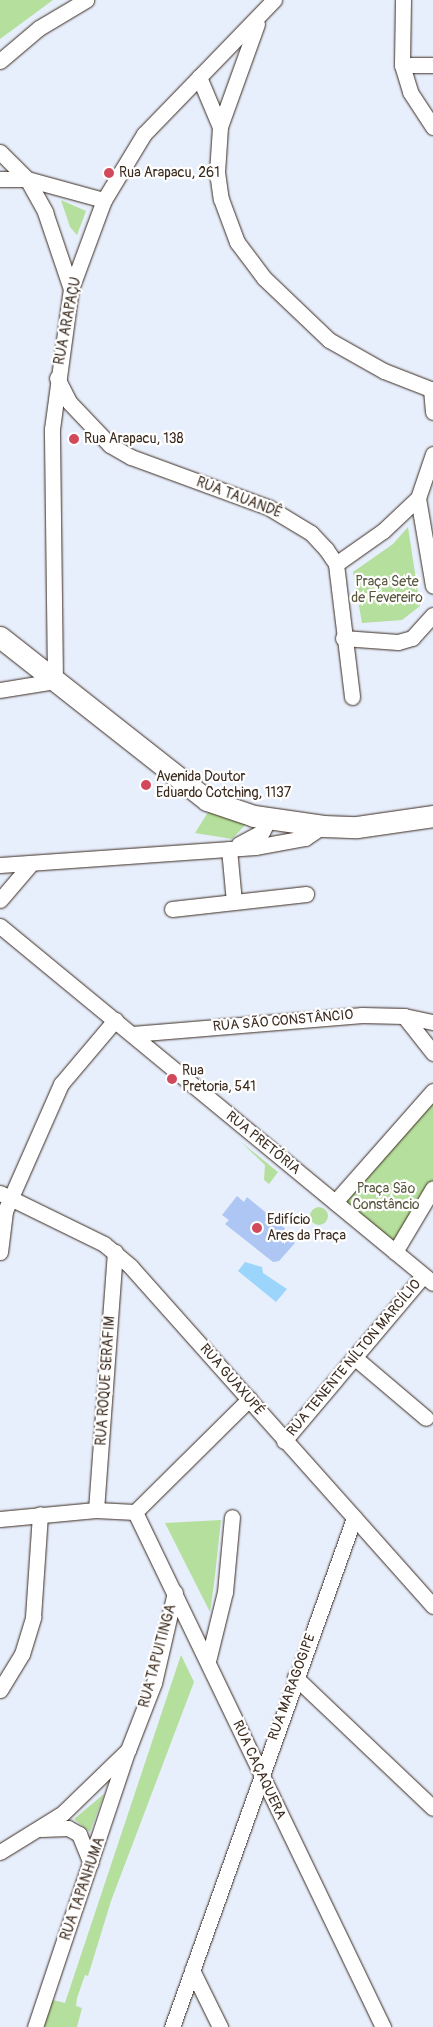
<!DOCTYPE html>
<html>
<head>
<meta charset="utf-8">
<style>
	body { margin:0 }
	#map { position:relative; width:433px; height:2027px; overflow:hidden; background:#e7eefc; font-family:Pangolin,sans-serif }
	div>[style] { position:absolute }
	.green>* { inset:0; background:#b5df9c }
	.round { border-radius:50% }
	.water>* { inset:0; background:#9cd5fc }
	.building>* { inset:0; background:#aec6f4 }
	.roads { filter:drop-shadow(0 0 1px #3b2a1e) drop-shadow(0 0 1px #3b2a1e) }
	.minor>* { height:15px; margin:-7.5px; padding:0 7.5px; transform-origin:7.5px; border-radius:7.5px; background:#fff }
	.secondary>* { height:21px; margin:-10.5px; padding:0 10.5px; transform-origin:10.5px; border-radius:10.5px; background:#fff }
	.dots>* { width:14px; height:14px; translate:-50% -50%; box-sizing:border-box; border:2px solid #fff; border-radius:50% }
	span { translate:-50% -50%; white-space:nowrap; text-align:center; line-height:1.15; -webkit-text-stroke:4.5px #fff; paint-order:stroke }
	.poi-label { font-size:14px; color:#3b2a1e }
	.left { translate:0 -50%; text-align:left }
	.street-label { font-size:14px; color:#3b2a1e }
	.park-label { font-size:14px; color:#5a573e }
</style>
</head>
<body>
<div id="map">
	<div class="green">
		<i style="clip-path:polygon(0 0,53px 0,0 39px)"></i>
		<i style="clip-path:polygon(61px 200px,86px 211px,77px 235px,70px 227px)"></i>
		<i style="clip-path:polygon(408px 527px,420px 606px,402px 620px,362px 623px,353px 572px,393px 544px)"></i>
		<i style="clip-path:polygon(210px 809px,249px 821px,232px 839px,195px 833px)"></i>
		<i style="clip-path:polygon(433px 1093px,433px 1181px,394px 1246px,341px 1201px)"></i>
		<i style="clip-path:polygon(241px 1142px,278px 1172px,269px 1184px,264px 1180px,265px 1165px)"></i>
		<i class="round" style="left:310px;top:1207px;width:18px;height:18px"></i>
		<i style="clip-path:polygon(221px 1520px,214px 1584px,210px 1612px,165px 1523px)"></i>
		<i style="clip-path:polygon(181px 1655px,194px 1682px,111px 1901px,88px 1976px,85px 1975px,77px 1998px,76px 2006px,82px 2008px,77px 2027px,44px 2027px,53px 2000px,65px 2003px)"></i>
		<i style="clip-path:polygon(104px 1794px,90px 1832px,74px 1819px)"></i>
	</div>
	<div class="water">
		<i style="clip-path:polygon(245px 1262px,262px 1267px,263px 1273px,287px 1289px,276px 1302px,238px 1271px)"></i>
	</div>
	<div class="building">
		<i style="clip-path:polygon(237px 1196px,244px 1202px,247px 1197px,294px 1236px,290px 1240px,295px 1243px,279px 1261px,273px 1262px,225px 1224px,229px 1220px,222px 1215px)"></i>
	</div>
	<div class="roads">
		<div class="minor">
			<i style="left:403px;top:0;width:65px;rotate:90.9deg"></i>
			<i style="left:402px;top:65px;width:28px;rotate:73deg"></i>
			<i style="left:410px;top:92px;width:42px;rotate:56.7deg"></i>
			<i style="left:257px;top:24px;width:109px;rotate:109.8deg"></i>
			<i style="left:220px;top:127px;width:45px;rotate:93.8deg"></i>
			<i style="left:217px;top:172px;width:27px;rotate:82deg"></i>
			<i style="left:221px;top:199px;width:46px;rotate:69.6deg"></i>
			<i style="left:237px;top:242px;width:45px;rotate:53.1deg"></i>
			<i style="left:264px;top:278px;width:90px;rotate:43.6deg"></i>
			<i style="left:329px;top:340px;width:63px;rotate:29.4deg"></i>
			<i style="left:384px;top:371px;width:53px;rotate:21.2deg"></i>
			<i style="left:0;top:61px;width:51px;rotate:-40.2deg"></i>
			<i style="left:39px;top:28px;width:55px;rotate:-30.8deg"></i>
			<i style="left:402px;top:65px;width:31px"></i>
			<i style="left:199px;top:77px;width:54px;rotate:67.2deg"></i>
			<i style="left:0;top:152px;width:38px;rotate:45deg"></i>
			<i style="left:27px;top:179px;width:38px;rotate:61deg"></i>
			<i style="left:45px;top:212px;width:81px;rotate:71.3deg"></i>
			<i style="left:0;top:179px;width:27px"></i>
			<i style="left:27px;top:179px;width:80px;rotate:15.3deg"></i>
			<i style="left:57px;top:378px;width:28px;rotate:63deg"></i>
			<i style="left:70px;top:403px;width:58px;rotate:46.4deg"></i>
			<i style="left:110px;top:445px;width:24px;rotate:30deg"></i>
			<i style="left:131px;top:457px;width:146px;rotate:20.1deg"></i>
			<i style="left:268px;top:507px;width:50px;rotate:31.2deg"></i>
			<i style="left:311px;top:533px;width:22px;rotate:47deg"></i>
			<i style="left:326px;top:549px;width:18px;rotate:56deg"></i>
			<i style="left:336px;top:564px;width:134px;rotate:83.1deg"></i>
			<i style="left:431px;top:389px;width:23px;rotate:85deg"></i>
			<i style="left:433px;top:454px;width:46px;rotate:108.8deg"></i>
			<i style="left:418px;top:498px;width:89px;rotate:80.3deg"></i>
			<i style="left:336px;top:564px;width:57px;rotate:-35.1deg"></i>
			<i style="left:383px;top:531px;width:48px;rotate:-43.3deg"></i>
			<i style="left:343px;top:638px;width:55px;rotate:4.2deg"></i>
			<i style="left:398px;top:642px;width:15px;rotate:-16deg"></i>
			<i style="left:412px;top:638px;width:31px;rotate:-48deg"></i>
			<i style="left:0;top:690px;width:56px;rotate:-9.3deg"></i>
			<i style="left:55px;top:681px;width:252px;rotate:-90.7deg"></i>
			<i style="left:52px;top:429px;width:141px;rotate:-82.3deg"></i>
			<i style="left:71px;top:289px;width:95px;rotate:-69.7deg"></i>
			<i style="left:104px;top:200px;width:77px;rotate:-58.8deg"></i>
			<i style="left:144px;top:134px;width:187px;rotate:-45.9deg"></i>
			<i style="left:239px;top:844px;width:26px;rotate:-28deg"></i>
			<i style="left:262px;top:832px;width:15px;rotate:-62deg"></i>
			<i style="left:229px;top:849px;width:53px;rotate:84.6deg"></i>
			<i style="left:0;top:865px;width:256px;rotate:-4deg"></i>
			<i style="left:255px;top:847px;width:51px;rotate:-10.2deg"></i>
			<i style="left:305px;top:838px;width:22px;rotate:-34deg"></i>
			<i style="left:0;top:900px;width:45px;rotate:-49.5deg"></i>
			<i style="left:172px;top:909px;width:135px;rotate:-6.4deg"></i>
			<i style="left:0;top:926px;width:561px;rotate:39.5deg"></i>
			<i style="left:404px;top:1016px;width:47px;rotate:51.9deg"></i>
			<i style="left:132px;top:1034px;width:231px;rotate:-4.7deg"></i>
			<i style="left:362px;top:1015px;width:42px;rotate:1.4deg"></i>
			<i style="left:404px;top:1016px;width:30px;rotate:12deg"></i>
			<i style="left:0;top:1193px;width:116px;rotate:26.1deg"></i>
			<i style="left:104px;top:1244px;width:35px;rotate:40deg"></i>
			<i style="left:131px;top:1267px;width:454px;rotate:48.3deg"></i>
			<i style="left:335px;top:1202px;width:148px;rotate:-48.6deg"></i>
			<i style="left:0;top:1252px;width:41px;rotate:-83deg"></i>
			<i style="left:5px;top:1211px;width:139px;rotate:-66.2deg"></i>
			<i style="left:61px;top:1084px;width:84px;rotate:-49.8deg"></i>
			<i style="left:395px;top:1252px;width:74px;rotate:-59.3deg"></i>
			<i style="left:354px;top:1357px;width:94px;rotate:40.3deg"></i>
			<i style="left:284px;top:1441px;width:216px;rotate:-49.9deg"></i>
			<i style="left:96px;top:1510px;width:259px;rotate:-85.8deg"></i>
			<i style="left:135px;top:1512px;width:572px;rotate:64.29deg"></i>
			<i style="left:0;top:1519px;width:96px;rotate:-5.4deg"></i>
			<i style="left:96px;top:1510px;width:39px;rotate:3deg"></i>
			<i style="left:135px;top:1512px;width:161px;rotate:-44.7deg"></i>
			<i style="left:208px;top:1661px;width:71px;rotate:-76.2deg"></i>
			<i style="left:225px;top:1592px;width:75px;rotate:-84.7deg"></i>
			<i style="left:295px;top:1677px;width:190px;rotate:43.5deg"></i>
			<i style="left:0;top:1690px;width:42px;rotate:-58.6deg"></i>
			<i style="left:22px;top:1654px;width:39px;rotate:-73deg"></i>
			<i style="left:33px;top:1617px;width:103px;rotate:-86.1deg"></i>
			<i style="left:41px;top:1829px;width:27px;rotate:-2deg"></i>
			<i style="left:68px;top:1828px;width:13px;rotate:29deg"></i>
			<i style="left:79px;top:1834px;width:31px;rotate:68deg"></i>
			<i style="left:0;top:1852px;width:74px;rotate:-31.8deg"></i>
			<i style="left:63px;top:1813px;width:91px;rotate:-44.1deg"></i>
			<i style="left:128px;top:1750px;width:72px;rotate:-68.8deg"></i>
			<i style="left:154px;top:1683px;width:93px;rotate:-77deg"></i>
			<i style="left:192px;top:1970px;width:64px;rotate:63.8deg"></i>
			<i style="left:35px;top:2027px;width:290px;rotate:-71.5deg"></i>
			<i style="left:172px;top:2027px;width:541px;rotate:-70.32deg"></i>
		</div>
		<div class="secondary">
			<i style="left:0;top:637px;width:263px;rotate:38.2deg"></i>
			<i style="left:207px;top:800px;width:50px;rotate:18.8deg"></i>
			<i style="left:254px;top:816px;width:70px;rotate:8.2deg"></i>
			<i style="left:323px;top:826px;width:34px;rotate:2deg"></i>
			<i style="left:357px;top:827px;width:77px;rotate:-8.2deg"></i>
		</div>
	</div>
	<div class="dots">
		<i style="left:109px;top:173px;background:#d1495b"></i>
		<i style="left:74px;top:439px;background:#d1495b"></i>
		<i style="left:146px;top:785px;background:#d1495b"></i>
		<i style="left:172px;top:1079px;background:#d1495b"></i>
		<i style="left:257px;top:1228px;background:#d1495b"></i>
	</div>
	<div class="poi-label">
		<span class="left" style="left:119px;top:173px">Rua Arapacu, 261</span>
		<span class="left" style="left:84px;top:439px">Rua Arapacu, 138</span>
		<span class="left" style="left:156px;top:785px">Avenida Doutor<br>Eduardo Cotching, 1137</span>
		<span class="left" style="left:182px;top:1079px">Rua<br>Pretoria, 541</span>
		<span class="left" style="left:267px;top:1228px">Edifício<br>Ares da Praça</span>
	</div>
	<div class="street-label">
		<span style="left:68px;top:321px;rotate:-79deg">RUA ARAPAÇU</span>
		<span style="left:239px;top:498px;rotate:21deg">RUA TAUANDÊ</span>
		<span style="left:283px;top:1021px;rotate:-5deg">RUA SÃO CONSTÂNCIO</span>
		<span style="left:263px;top:1143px;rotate:39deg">RUA PRETÓRIA</span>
		<span style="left:354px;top:1358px;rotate:-50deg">RUA TENENTE NÍLTON MARCÍLIO</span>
		<span style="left:232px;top:1380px;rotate:49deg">RUA GUAXUPÉ</span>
		<span style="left:106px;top:1381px;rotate:-86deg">RUA ROQUE SERAFIM</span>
		<span style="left:158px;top:1656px;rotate:-75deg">RUA TAPUITINGA</span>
		<span style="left:292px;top:1687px;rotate:-70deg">RUA MARAGOGIPE</span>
		<span style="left:259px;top:1770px;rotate:65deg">RUA CAÇAQUERA</span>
		<span style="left:83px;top:1889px;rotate:-71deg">RUA TAPANHUMA</span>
	</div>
	<div class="park-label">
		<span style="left:387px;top:590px">Praça Sete<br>de Fevereiro</span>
		<span style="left:386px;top:1197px">Praça São<br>Constâncio</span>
	</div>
</div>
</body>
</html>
